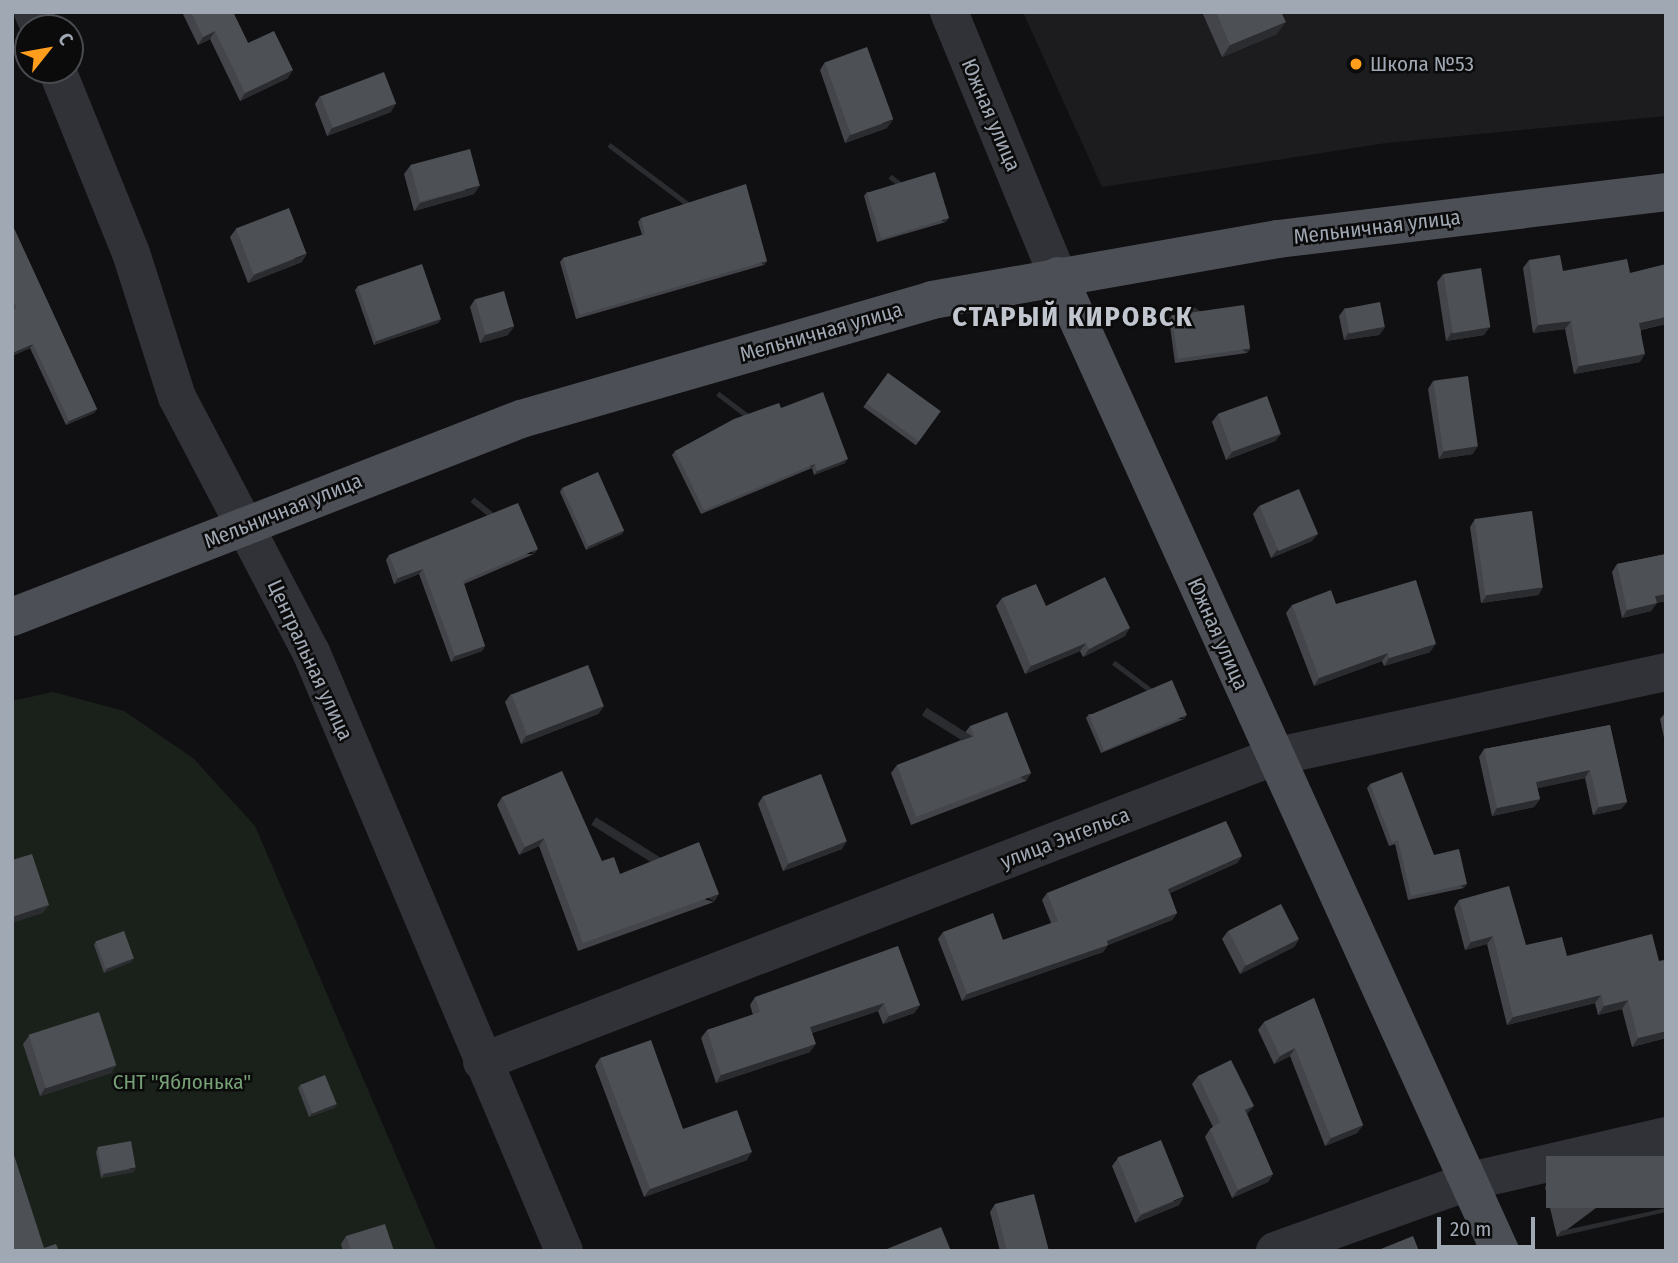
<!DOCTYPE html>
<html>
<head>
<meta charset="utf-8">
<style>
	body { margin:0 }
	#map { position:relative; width:1678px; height:1263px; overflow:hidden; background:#101012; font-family:"Fira Sans Condensed",sans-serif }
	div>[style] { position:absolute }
	.built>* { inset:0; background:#1c1c1f }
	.green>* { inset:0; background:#1a211a }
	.minor>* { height:38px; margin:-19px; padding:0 19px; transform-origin:19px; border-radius:19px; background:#313237 }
	.major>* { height:38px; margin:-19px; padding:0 19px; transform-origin:19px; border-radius:19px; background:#4c4f56 }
	.wall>* { inset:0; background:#43454a; transform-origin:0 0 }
	.shaded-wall>* { inset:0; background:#2a2c2f; transform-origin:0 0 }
	.building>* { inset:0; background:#4d5055; transform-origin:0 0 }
	.dots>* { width:19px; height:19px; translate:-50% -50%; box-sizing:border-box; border:4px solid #0b0b0c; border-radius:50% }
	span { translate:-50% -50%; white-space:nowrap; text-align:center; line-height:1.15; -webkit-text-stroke:5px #0b0b0c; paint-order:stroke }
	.poi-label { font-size:21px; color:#a0a8b3 }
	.left { translate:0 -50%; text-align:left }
	.street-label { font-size:21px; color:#a0a8b3 }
	.park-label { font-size:21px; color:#76a075 }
	.district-label { font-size:28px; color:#c1c6cf; font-weight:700; letter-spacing:2px }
	.frame { position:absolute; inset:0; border:14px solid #a0a8b3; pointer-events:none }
	.north { position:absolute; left:14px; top:14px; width:70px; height:70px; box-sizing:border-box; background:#0b0b0c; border:2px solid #474a4f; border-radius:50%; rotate:59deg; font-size:19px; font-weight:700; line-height:28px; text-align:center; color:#a0a8b3 }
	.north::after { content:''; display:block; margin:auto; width:24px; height:32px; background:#fe9e1c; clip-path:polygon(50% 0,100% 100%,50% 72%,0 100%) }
	.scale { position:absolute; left:1437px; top:1217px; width:98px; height:32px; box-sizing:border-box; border:4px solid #a0a8b3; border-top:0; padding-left:9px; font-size:21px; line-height:24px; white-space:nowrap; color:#a0a8b3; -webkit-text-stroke:5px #0b0b0c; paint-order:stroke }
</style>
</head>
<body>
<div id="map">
	<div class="built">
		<i style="clip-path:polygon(1023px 12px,1666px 12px,1666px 116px,1386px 143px,1102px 187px)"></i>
	</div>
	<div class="green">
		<i style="clip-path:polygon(53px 692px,124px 711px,193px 758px,255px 826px,437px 1251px,12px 1251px,12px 701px)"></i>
	</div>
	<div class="minor">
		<i style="left:33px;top:12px;width:17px;rotate:66deg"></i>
		<i style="left:949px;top:12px;width:286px;rotate:67.6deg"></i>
		<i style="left:57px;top:70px;width:197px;rotate:68deg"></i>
		<i style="left:131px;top:253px;width:151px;rotate:72.3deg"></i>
		<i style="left:177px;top:397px;width:288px;rotate:62.3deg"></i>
		<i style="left:311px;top:652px;width:650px;rotate:67.1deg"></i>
		<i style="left:482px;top:1062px;width:848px;rotate:-21.09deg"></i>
		<i style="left:1273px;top:757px;width:402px;rotate:-12.2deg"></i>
		<i style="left:1275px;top:1251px;width:207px;rotate:-19.7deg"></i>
		<i style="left:1470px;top:1181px;width:201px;rotate:-12.9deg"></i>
	</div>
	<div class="major">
		<i style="left:1058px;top:276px;width:1071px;rotate:65.61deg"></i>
		<i style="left:12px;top:617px;width:546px;rotate:-21.26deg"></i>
		<i style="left:521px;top:419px;width:428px;rotate:-16.1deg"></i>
		<i style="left:932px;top:300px;width:351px;rotate:-10deg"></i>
		<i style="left:1278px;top:239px;width:391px;rotate:-6.9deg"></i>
	</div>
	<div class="wall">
		<i style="clip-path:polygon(182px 12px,233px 12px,248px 43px,288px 78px,240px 101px,210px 39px,198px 45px)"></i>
		<i style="clip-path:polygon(1202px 12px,1281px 12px,1277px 34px,1222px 57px)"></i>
		<i style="clip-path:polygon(825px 62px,887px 128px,845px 143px,820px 70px)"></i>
		<i style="clip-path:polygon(320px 96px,391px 112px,327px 136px,315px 104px)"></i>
		<i style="clip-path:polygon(410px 166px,474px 194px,414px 211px,404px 174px)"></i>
		<i style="clip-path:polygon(867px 192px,946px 222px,877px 242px,864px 196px)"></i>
		<i style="clip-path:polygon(641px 218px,767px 261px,764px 265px,576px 319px,560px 262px,563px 258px,642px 235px,638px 222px)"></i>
		<i style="clip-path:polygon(12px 224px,97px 409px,94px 413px,66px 425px,30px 348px,12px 356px)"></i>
		<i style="clip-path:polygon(236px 229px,302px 262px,248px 283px,230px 237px)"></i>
		<i style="clip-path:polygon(1529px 260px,1563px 271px,1630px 273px,1666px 324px,1641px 330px,1640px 362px,1574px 374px,1565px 329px,1533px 333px,1523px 268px)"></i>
		<i style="clip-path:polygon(1443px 274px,1484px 335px,1446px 341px,1437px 282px)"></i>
		<i style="clip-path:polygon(358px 286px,441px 319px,438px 323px,374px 345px,355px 290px)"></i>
		<i style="clip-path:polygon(475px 299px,508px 335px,480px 343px,470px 307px)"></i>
		<i style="clip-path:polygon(1345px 308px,1385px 327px,1379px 335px,1344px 340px,1339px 316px)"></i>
		<i style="clip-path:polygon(1172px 315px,1250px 349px,1247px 353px,1175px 363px,1169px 319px)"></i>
		<i style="left:888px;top:373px;width:65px;height:42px;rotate:36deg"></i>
		<i style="clip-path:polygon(1433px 381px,1473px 454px,1439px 459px,1428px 389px)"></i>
		<i style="clip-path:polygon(781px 408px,845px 463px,814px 475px,812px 468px,701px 514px,672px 455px,675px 451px)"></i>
		<i style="clip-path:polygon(1218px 414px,1281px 434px,1275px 441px,1226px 460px,1212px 422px)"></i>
		<i style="clip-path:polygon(562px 488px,624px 530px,622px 534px,586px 550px,560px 492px)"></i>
		<i style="clip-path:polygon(1259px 506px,1312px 541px,1271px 558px,1253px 514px)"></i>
		<i style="clip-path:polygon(1475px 519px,1543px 587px,1538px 595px,1481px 603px,1470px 527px)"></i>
		<i style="clip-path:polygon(534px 554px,464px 584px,485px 646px,482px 651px,451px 662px,419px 574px,394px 584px,386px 560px,389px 555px)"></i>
		<i style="clip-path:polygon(1666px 554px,1666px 601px,1656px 603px,1651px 611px,1622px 618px,1612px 572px,1617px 564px)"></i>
		<i style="clip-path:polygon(1002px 598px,1046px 606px,1125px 636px,1083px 657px,1080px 651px,1025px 674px,996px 606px)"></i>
		<i style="clip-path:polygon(1336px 604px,1430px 652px,1384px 666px,1382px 661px,1314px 686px,1286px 613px,1292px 605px)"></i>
		<i style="clip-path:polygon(511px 694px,604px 706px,598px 714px,521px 744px,505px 702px)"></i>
		<i style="clip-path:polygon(1666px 712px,1666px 747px,1660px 719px)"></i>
		<i style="clip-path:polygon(1089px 714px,1184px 719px,1101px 753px,1086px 718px)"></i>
		<i style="clip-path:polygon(1610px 725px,1627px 802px,1621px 809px,1593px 815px,1585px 778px,1537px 788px,1540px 799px,1534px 807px,1492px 816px,1479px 757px,1484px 749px)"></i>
		<i style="clip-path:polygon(970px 726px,1031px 773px,1026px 781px,911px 825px,891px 773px,897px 765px,966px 738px,964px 734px)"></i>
		<i style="clip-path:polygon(1370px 784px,1434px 855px,1464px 888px,1408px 900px,1395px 844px,1389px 846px,1367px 788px)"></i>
		<i style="clip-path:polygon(763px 796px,842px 849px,783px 871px,758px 804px)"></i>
		<i style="clip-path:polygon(502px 797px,620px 874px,714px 902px,578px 951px,539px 846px,519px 855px,497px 805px)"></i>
		<i style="clip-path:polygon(1242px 856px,1237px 863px,1170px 893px,1177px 913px,1172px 920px,1108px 945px,1103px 952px,962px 1001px,938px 939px,943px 932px,1003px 940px,1051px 923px,1042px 900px,1047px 893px)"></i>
		<i style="clip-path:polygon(1459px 900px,1526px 945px,1567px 956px,1659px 961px,1666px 960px,1666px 1038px,1632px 1047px,1622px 1009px,1598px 1015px,1595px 1003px,1507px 1025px,1487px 944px,1465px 950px,1454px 908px)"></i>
		<i style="clip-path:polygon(1228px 931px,1299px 939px,1294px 947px,1240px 974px,1222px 939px)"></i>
		<i style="clip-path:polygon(96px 941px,134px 958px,131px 962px,104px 973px,94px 945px)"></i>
		<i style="clip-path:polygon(755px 997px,920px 1005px,914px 1013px,883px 1024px,878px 1011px,812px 1033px,810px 1052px,716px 1083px,701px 1038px,707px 1030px,753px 1015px,750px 1005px)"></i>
		<i style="clip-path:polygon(1314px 998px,1363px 1125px,1357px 1133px,1325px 1146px,1290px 1056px,1274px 1064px,1258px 1030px,1264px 1022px)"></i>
		<i style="clip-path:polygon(29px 1036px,116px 1065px,111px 1073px,40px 1096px,23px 1044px)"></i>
		<i style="clip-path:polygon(600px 1058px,683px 1129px,747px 1160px,644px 1197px,595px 1066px)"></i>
		<i style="clip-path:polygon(1198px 1076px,1248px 1113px,1247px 1114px,1273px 1174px,1268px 1182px,1232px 1198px,1205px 1137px,1210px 1129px,1213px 1127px,1192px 1084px)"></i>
		<i style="clip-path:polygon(301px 1084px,337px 1104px,334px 1108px,309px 1117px,298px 1088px)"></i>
		<i style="clip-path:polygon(98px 1148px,134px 1172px,101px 1178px,96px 1152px)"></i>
		<i style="clip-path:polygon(1666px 1156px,1557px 1237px,1545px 1187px,1549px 1182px)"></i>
		<i style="clip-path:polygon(1118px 1158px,1179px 1205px,1135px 1223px,1112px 1166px)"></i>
		<i style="clip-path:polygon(995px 1204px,1049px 1251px,1000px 1251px,990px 1212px)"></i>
		<i style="clip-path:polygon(346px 1236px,394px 1251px,343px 1251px,341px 1244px)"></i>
	</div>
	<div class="shaded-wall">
		<i style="clip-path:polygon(1286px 22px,1277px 34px,1222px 57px,1230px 45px)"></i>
		<i style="clip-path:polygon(215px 31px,210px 39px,198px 45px,203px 37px)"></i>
		<i style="clip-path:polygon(293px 70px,288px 78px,240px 101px,245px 93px)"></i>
		<i style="clip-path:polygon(396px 104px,391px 112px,327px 136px,332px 128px)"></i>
		<i style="clip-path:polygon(893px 120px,887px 128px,845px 143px,850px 135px)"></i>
		<i style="clip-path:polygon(480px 186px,474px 194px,414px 211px,420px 203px)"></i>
		<i style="left:949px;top:218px;width:5px;height:72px;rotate:127deg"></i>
		<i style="clip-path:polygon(307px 254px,302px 262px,248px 283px,254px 275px)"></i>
		<i style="left:767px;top:261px;width:5px;height:196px;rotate:127deg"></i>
		<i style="clip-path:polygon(1666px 317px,1666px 324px,1634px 331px,1639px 323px)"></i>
		<i style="clip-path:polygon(441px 319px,438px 323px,374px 345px,376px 341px)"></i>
		<i style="clip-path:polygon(1571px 321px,1565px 329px,1533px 333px,1538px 325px)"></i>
		<i style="clip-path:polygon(514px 327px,508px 335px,480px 343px,485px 335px)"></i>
		<i style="clip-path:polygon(1385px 327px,1379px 335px,1344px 340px,1349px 332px)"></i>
		<i style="clip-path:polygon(1490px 327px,1484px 335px,1446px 341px,1451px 333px)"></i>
		<i style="clip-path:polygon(33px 344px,30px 348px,12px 356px,12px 353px)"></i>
		<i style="left:1250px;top:349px;width:5px;height:73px;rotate:127deg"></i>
		<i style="clip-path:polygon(1645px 354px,1640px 362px,1574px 374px,1579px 366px)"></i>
		<i style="clip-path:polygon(97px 409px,94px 413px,66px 425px,69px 421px)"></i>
		<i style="clip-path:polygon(1281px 434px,1275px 441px,1226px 460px,1232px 452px)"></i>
		<i style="clip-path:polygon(1478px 446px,1473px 454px,1439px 459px,1444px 451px)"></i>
		<i style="clip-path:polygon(848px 459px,845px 463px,814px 475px,817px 471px)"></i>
		<i style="left:815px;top:464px;width:5px;height:120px;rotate:127deg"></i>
		<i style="clip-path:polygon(624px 530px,622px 534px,586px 550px,589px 546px)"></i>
		<i style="clip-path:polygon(1318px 534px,1312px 541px,1271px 558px,1277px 550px)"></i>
		<i style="left:538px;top:549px;width:6px;height:82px;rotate:129deg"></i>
		<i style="clip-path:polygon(423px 569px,419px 574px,394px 584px,398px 578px)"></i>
		<i style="clip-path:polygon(1543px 587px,1538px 595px,1481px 603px,1487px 595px)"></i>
		<i style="clip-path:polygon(1666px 594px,1666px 601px,1649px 604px,1655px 596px)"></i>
		<i style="clip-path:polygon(1657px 603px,1651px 611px,1622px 618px,1627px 610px)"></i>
		<i style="clip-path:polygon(1130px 628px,1125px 636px,1083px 657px,1089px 649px)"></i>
		<i style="clip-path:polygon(1086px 643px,1080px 651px,1025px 674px,1031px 666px)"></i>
		<i style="clip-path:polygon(1436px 644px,1430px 652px,1384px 666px,1389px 658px)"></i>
		<i style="clip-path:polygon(485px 646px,482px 651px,451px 662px,455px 656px)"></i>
		<i style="clip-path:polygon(1388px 653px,1382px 661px,1314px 686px,1319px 678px)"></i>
		<i style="clip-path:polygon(604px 706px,598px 714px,521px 744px,526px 736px)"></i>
		<i style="left:1187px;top:715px;width:5px;height:90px;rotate:127deg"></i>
		<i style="clip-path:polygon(1590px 770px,1585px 778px,1530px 790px,1536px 782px)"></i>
		<i style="left:1031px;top:773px;width:9px;height:123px;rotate:122deg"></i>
		<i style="clip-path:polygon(1540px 799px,1534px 807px,1492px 816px,1497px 808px)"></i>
		<i style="clip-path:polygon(1627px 802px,1621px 809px,1593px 815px,1599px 807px)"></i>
		<i style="clip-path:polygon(544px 838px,539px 846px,519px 855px,525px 847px)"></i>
		<i style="clip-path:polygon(847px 841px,842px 849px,783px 871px,789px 863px)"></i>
		<i style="clip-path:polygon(1242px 856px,1237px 863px,1163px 896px,1168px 889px)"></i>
		<i style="left:1467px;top:884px;width:5px;height:57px;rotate:127deg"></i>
		<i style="left:719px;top:894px;width:9px;height:145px;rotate:122deg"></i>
		<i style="clip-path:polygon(49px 905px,43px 913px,12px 923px,12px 917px)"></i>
		<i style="clip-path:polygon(1177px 913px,1172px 920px,1108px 945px,1103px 952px,962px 1001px,967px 994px)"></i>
		<i style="clip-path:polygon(1493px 936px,1487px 944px,1465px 950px,1471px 942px)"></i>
		<i style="clip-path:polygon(1299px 939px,1294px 947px,1240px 974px,1245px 966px)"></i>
		<i style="clip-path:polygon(134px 958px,131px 962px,104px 973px,107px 969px)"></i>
		<i style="clip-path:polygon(1601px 995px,1595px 1003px,1507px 1025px,1513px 1017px)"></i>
		<i style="clip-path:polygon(1628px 1000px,1622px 1009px,1598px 1015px,1604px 1006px)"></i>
		<i style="clip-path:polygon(884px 1003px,878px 1011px,805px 1035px,810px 1027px)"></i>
		<i style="clip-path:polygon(920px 1005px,914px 1013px,883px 1024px,889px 1016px)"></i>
		<i style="clip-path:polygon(1666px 1031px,1666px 1038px,1632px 1047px,1638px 1038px)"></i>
		<i style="clip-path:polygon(816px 1044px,810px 1052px,716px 1083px,721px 1075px)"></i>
		<i style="clip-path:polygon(1295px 1048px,1290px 1056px,1274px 1064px,1280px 1056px)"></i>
		<i style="clip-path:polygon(116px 1065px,111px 1073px,40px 1096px,45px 1088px)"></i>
		<i style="clip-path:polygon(337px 1104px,334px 1108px,309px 1117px,312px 1113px)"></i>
		<i style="clip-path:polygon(1254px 1106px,1248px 1113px,1239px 1118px,1245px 1110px)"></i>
		<i style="clip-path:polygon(1363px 1125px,1357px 1133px,1325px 1146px,1331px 1138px)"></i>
		<i style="clip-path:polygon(752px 1152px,747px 1160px,644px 1197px,650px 1189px)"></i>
		<i style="clip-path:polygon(136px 1168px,134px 1172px,101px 1178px,104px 1174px)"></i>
		<i style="clip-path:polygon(1273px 1174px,1268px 1182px,1232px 1198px,1238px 1190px)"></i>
		<i style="clip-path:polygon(1184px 1197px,1179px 1205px,1135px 1223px,1141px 1215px)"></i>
		<i style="clip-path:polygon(1666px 1208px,1666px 1212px,1557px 1237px,1561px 1231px)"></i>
	</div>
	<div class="building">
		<i style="clip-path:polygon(191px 12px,233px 12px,248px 43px,274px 31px,293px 70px,245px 93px,215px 31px,203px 37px)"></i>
		<i style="clip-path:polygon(1216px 12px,1281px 12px,1286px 22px,1230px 45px)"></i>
		<i style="left:867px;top:47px;width:77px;height:45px;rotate:70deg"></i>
		<i style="left:384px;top:72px;width:34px;height:68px;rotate:69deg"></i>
		<i style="left:470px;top:149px;width:38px;height:62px;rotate:75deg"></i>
		<i style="left:935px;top:172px;width:48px;height:71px;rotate:73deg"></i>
		<i style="clip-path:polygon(746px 184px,767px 261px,579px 315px,563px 258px,645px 234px,641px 218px)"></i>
		<i style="left:289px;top:208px;width:49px;height:57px;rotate:69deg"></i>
		<i style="clip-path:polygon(12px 224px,97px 409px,69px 421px,33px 344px,12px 353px,12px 310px,17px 308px,12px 298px)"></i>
		<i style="clip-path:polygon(1560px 255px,1563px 271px,1627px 259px,1630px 273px,1666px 264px,1666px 317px,1639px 323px,1645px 354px,1579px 366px,1571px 321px,1538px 325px,1529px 260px)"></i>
		<i style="left:422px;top:264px;width:58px;height:68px;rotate:71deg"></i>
		<i style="left:1481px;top:268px;width:60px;height:38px;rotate:81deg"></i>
		<i style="left:504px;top:291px;width:37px;height:30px;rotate:74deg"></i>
		<i style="left:1380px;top:302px;width:25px;height:36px;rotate:79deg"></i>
		<i style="left:1244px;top:305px;width:44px;height:73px;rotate:82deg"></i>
		<i style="left:888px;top:373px;width:65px;height:37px;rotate:36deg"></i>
		<i style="left:1468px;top:376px;width:71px;height:35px;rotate:82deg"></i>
		<i style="clip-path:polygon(823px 392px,848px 459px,817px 471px,815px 464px,704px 510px,675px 451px,734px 419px,779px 403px,781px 408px)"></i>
		<i style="left:1267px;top:396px;width:40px;height:52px;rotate:70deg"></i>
		<i style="left:598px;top:472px;width:64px;height:39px;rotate:66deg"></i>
		<i style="left:1299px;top:489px;width:49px;height:43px;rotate:67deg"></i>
		<i style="clip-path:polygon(518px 503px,538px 549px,463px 581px,485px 646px,455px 656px,423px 569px,398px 578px,389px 555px)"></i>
		<i style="left:1532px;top:511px;width:77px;height:58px;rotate:82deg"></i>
		<i style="clip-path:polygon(1666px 554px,1666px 594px,1655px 596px,1657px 603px,1627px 610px,1617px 564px)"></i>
		<i style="clip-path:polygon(1105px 577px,1130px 628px,1089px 649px,1086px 643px,1031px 666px,1002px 598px,1036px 584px,1046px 606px)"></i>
		<i style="clip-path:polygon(1416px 580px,1436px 644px,1389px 658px,1388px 653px,1319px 678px,1292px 605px,1331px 590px,1336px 604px)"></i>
		<i style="left:588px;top:665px;width:44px;height:82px;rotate:69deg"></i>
		<i style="left:1172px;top:680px;width:38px;height:90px;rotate:67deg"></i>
		<i style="clip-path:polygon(1007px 712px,1031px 773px,916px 817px,897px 765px,974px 736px,970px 726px)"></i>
		<i style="clip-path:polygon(1610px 725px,1627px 802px,1599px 807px,1590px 770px,1536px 782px,1540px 799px,1497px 808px,1484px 749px)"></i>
		<i style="clip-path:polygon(562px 771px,602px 861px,614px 857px,620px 874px,699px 842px,719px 894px,583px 943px,544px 838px,525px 847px,502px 797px)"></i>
		<i style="clip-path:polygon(1402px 772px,1434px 855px,1459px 849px,1467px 884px,1411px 896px,1398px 840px,1392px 842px,1370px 784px)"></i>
		<i style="left:821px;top:774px;width:72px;height:62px;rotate:69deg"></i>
		<i style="clip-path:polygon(1226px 821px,1242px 856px,1168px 889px,1177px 913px,1107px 941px,1108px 945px,967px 994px,943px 932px,993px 913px,1003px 940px,1058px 921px,1047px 893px)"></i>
		<i style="clip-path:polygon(32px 854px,49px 905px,12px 917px,12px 860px)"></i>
		<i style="clip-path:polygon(1509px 886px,1526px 945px,1562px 937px,1567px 956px,1652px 934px,1659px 961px,1666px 960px,1666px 1031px,1638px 1038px,1628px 1000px,1604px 1006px,1601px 995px,1513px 1017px,1493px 936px,1471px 942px,1459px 900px)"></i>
		<i style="left:1281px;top:904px;width:39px;height:59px;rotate:63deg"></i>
		<i style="left:124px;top:931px;width:29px;height:30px;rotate:70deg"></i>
		<i style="clip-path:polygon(898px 946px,920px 1005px,889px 1016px,884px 1003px,810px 1027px,816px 1044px,721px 1075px,707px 1030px,760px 1012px,755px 997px)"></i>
		<i style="clip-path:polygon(1314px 998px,1363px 1125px,1331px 1138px,1295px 1048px,1280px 1056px,1264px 1022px)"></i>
		<i style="left:99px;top:1012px;width:56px;height:74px;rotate:72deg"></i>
		<i style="clip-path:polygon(651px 1040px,683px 1129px,737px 1110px,752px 1152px,650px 1189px,600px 1058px)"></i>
		<i style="clip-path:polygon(1231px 1060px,1254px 1106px,1245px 1110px,1273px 1174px,1238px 1190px,1210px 1129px,1220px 1122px,1198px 1076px)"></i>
		<i style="left:325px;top:1075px;width:31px;height:26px;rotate:68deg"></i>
		<i style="left:1161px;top:1140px;width:61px;height:47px;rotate:68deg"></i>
		<i style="left:131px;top:1141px;width:27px;height:34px;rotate:80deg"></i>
		<i style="clip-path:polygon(12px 1149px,44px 1248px,56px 1244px,59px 1251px,12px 1251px)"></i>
		<i style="left:1666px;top:1156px;width:52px;height:120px;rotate:90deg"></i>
		<i style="clip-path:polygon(1034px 1194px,1049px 1251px,1007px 1251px,995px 1204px)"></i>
		<i style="clip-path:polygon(385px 1224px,394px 1251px,351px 1251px,346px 1236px)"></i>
		<i style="clip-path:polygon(941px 1227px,951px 1251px,882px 1251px)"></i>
		<i style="clip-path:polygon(1413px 1236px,1419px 1251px,1376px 1251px)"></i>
	</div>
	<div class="dots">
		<i style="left:1356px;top:64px;background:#fe9e1c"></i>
	</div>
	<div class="poi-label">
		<span class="left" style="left:1370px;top:64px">Школа №53</span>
	</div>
	<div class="street-label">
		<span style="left:991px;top:115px;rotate:67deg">Южная улица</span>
		<span style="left:1377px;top:227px;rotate:-7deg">Мельничная улица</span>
		<span style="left:821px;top:332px;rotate:-16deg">Мельничная улица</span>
		<span style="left:283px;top:511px;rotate:-22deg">Мельничная улица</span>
		<span style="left:1218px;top:634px;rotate:66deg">Южная улица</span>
		<span style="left:310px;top:660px;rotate:65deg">Центральная улица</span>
		<span style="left:1065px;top:838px;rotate:-21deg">улица Энгельса</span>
	</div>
	<div class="park-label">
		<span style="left:182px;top:1082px">СНТ "Яблонька"</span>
	</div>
	<div class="district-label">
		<span style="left:1073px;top:317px">СТАРЫЙ КИРОВСК</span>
	</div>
	<div class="frame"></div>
	<div class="north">С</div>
	<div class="scale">20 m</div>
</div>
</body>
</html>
